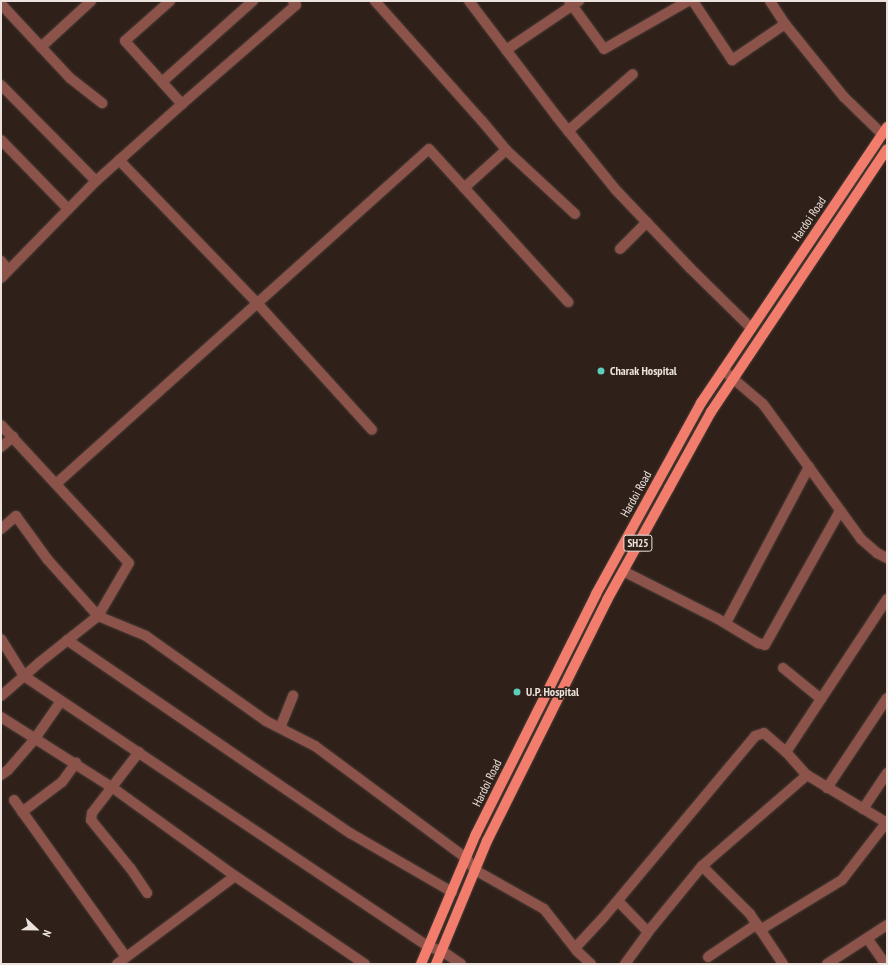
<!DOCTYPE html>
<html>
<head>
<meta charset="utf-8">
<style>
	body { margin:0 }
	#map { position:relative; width:888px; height:965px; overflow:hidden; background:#2f211a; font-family:"PT Sans Narrow",sans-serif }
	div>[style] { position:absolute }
	.roads { filter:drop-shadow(0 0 1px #4a3c35) drop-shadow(0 0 1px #4a3c35) }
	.street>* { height:10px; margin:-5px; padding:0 5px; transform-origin:5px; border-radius:5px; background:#8b534a }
	.primary>* { height:10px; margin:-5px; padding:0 5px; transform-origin:5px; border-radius:5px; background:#f27d6c }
	.dots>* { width:11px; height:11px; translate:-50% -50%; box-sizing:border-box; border:2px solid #2f211a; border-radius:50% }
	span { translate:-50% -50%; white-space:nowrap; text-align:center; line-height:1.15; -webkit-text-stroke:3.5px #2f211a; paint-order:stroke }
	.shield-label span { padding:1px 3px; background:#2f211a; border:1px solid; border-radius:3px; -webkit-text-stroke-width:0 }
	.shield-label { font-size:11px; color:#ede3de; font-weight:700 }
	.street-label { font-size:12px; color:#ede3de }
	.poi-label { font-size:12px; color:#ede3de; font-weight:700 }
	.left { translate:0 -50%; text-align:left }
	.frame { position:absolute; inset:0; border:2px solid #ede3de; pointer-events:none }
	.north { position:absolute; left:16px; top:909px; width:40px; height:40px; -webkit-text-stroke:3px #2f211a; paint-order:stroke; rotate:112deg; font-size:11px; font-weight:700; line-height:16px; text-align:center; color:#ede3de }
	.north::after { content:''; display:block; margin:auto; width:14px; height:18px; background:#ede3de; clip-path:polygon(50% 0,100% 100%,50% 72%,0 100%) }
</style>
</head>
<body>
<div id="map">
	<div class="roads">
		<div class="street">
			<i style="left:170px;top:1px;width:60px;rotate:138.4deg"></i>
			<i style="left:125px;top:41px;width:85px;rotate:47.9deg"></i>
			<i style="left:375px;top:1px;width:161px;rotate:48.3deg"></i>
			<i style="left:482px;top:121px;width:38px;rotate:50deg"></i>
			<i style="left:506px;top:150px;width:94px;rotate:42.8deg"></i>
			<i style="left:469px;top:1px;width:146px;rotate:52.8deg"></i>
			<i style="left:557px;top:117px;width:92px;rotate:51.1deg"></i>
			<i style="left:615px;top:189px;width:109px;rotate:46.5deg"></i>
			<i style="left:690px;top:268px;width:86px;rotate:44.5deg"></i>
			<i style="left:569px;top:1px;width:59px;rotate:53.9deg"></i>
			<i style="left:604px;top:49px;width:97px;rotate:-29.7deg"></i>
			<i style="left:693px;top:1px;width:71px;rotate:56.5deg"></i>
			<i style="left:732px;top:60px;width:64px;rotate:-34.2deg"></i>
			<i style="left:785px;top:24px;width:94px;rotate:51.1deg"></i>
			<i style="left:844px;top:97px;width:53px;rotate:44.2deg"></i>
			<i style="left:770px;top:1px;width:27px;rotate:57deg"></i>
			<i style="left:1px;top:4px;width:101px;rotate:47deg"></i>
			<i style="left:70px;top:78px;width:41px;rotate:38deg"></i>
			<i style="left:41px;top:47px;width:68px;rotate:-42.6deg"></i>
			<i style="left:506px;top:50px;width:88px;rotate:-33.9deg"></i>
			<i style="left:162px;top:82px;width:122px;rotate:-41.7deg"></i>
			<i style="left:1px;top:85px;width:135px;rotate:45.3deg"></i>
			<i style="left:568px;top:131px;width:86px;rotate:-41.2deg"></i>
			<i style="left:1px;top:140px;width:96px;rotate:45.8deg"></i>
			<i style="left:119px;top:160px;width:199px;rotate:46deg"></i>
			<i style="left:257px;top:303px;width:171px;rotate:47.8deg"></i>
			<i style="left:464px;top:188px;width:57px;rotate:-42.1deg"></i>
			<i style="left:620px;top:249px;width:38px;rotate:-45deg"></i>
			<i style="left:1px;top:261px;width:11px;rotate:52deg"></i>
			<i style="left:1px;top:278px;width:136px;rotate:-45.6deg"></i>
			<i style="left:96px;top:181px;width:115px;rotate:-41.8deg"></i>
			<i style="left:182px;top:104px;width:151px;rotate:-41deg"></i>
			<i style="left:296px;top:5px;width:5px;rotate:-127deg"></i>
			<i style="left:723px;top:370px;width:52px;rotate:40.4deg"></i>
			<i style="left:763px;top:404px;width:167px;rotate:54deg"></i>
			<i style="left:861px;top:539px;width:21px;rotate:41deg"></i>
			<i style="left:877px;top:553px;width:11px;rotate:27deg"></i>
			<i style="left:1px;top:425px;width:188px;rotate:47.2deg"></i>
			<i style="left:129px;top:563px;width:61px;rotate:120.3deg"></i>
			<i style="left:98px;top:616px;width:75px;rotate:141.5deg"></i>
			<i style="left:39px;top:663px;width:50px;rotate:139deg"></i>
			<i style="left:1px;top:447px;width:16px;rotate:-40deg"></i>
			<i style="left:56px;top:484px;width:501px;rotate:-41.93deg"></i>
			<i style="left:429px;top:149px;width:207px;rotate:47.7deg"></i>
			<i style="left:1px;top:529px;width:20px;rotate:-41deg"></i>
			<i style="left:16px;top:516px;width:54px;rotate:54deg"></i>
			<i style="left:48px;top:560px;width:75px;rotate:48.2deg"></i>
			<i style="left:98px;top:616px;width:52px;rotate:22.6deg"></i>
			<i style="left:146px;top:636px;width:147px;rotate:35.3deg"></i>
			<i style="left:266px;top:721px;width:55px;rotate:27deg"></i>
			<i style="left:315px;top:746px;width:188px;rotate:36.6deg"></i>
			<i style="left:466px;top:858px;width:15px;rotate:53deg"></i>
			<i style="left:475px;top:870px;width:79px;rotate:29.5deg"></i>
			<i style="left:544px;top:909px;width:53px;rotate:51.8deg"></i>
			<i style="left:577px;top:951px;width:19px;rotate:43deg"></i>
			<i style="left:623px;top:571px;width:106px;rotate:26.8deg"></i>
			<i style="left:718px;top:619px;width:47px;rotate:31deg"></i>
			<i style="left:758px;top:643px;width:7px;rotate:16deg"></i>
			<i style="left:765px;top:645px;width:154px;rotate:-60.8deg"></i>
			<i style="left:887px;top:599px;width:183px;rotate:123.4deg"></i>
			<i style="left:786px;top:752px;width:31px;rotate:48deg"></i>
			<i style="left:807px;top:775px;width:93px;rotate:31deg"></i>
			<i style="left:726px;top:623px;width:177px;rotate:-62deg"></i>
			<i style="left:1px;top:639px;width:44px;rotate:58.1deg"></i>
			<i style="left:24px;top:676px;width:487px;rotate:33.8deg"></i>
			<i style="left:429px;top:947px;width:14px;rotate:17deg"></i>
			<i style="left:442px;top:951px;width:23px;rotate:34deg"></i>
			<i style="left:67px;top:640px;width:343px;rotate:34.3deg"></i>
			<i style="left:350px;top:833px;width:118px;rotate:30deg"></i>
			<i style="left:783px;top:668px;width:49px;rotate:39.2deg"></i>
			<i style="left:1px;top:717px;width:133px;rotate:32.4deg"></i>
			<i style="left:113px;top:788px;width:150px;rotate:35.8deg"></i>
			<i style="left:235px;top:876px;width:157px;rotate:34.1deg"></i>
			<i style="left:280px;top:728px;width:35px;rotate:-68deg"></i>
			<i style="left:139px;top:752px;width:77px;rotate:127.6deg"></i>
			<i style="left:92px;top:813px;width:7px;rotate:98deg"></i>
			<i style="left:91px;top:820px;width:63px;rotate:50.8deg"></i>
			<i style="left:131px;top:869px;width:29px;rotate:56deg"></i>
			<i style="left:1px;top:775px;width:9px;rotate:-36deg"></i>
			<i style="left:8px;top:770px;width:40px;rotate:-49deg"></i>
			<i style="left:34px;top:740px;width:47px;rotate:-55.3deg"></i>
			<i style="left:827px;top:788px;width:108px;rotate:-56.3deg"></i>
			<i style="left:14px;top:800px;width:193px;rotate:54.5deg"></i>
			<i style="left:863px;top:809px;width:43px;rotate:-56.3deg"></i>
			<i style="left:22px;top:812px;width:50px;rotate:-36.9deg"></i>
			<i style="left:62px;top:782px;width:24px;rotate:-54deg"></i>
			<i style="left:702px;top:866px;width:68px;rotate:45deg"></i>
			<i style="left:750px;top:914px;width:60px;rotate:56.6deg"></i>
			<i style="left:618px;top:901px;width:43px;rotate:45.9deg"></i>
			<i style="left:760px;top:930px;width:96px;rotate:-31.4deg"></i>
			<i style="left:842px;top:880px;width:72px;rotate:-52.3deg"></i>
			<i style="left:867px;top:938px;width:32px;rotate:55deg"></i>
			<i style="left:575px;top:948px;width:41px;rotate:-47deg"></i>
			<i style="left:603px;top:918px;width:237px;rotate:-50.1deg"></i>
			<i style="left:755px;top:736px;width:9px;rotate:-18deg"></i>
			<i style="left:764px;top:733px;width:29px;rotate:41deg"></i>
			<i style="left:708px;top:957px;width:59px;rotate:-34deg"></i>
			<i style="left:117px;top:964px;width:147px;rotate:-36.7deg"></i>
			<i style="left:625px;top:964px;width:39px;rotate:-54deg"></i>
			<i style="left:648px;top:932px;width:85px;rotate:-50.7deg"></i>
			<i style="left:702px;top:866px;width:139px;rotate:-40.9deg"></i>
			<i style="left:827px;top:964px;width:72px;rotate:-33deg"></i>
		</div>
		<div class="primary">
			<i style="left:421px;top:964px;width:141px;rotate:-67.1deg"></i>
			<i style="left:476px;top:834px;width:268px;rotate:-63.4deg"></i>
			<i style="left:596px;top:594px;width:218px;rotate:-61.2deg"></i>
			<i style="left:701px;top:403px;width:333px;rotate:-56deg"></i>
			<i style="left:436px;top:964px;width:133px;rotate:-67.5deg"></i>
			<i style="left:487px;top:841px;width:269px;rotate:-63.5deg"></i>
			<i style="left:607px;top:600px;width:128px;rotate:-61deg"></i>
			<i style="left:669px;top:488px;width:87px;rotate:-61.1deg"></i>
			<i style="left:711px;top:412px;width:316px;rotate:-56.2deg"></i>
		</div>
	</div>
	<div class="dots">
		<i style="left:601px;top:371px;background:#5dceb9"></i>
		<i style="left:517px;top:692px;background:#5dceb9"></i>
	</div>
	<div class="shield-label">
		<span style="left:638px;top:543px">SH25</span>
	</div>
	<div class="street-label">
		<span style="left:809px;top:219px;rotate:-56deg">Hardoi Road</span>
		<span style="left:636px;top:494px;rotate:-61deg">Hardoi Road</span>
		<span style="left:487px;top:783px;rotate:-64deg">Hardoi Road</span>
	</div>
	<div class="poi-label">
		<span class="left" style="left:610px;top:371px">Charak Hospital</span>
		<span class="left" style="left:526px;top:692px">U.P. Hospital</span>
	</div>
	<div class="frame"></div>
	<div class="north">N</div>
</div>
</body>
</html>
